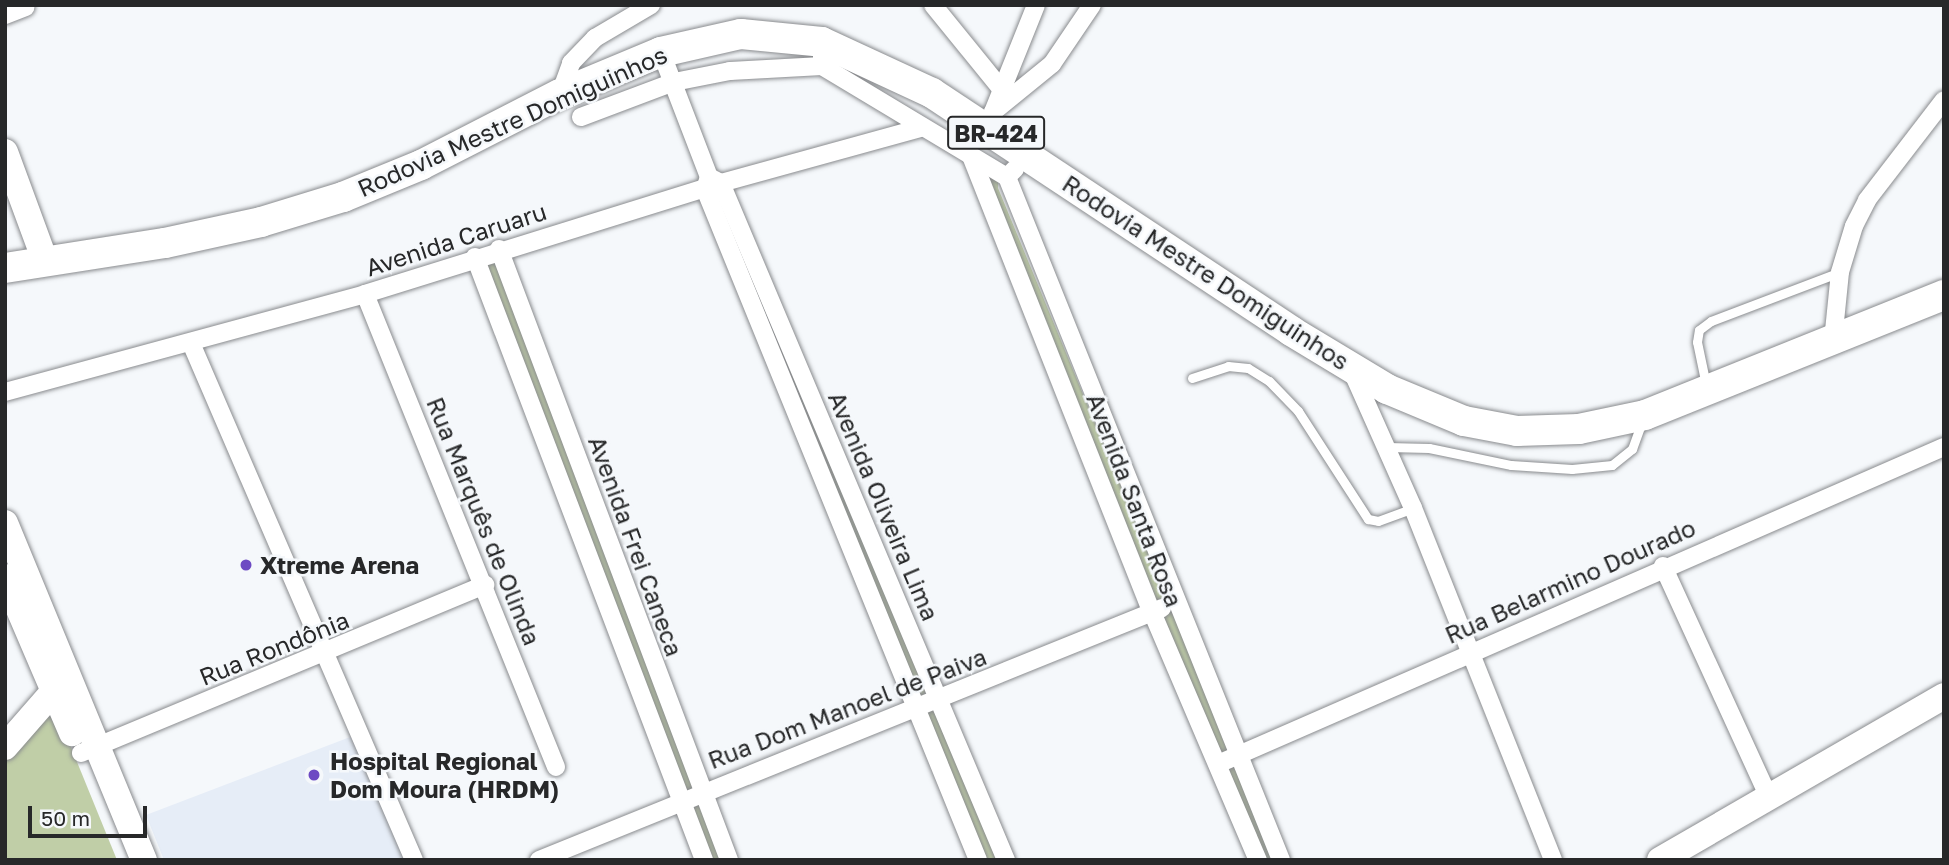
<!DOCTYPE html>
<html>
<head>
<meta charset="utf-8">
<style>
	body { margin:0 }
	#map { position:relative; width:1949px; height:865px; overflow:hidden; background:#f5f8fb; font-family:"Golos Text",sans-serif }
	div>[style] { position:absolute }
	.built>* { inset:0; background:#e6edf7 }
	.green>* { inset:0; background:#c0cea7; transform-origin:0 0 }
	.roads { filter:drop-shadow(0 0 2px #898b8e) drop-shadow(0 0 2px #898b8e) }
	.lane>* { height:9px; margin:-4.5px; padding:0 4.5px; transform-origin:4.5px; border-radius:4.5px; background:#fff }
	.street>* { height:18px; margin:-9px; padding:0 9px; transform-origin:9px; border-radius:9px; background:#fff }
	.secondary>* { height:26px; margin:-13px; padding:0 13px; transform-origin:13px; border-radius:13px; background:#fff }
	.primary>* { height:30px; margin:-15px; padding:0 15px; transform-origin:15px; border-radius:15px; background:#fff }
	.dots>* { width:19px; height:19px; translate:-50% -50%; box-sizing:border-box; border:4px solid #f5f8fb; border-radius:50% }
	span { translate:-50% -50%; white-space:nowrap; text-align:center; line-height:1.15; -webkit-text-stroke:5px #f5f8fb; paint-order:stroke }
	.shield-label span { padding:2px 5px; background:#f5f8fb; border:2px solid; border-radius:5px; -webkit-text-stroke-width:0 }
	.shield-label { font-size:23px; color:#272829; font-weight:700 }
	.street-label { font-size:24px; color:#272829 }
	.poi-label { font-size:24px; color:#272829; font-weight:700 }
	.left { translate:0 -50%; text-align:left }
	.frame { position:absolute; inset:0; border:7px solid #272829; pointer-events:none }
	.scale { position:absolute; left:28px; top:806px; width:119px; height:32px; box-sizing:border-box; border:4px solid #272829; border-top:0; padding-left:9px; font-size:21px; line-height:24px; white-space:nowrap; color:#272829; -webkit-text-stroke:5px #f5f8fb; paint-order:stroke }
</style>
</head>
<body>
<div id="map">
	<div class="built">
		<i style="clip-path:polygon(358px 734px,410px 860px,164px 860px,146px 815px)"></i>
	</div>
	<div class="green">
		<i style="clip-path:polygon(977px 163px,1004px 180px,998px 182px,998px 188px,1168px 600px,1155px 605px)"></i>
		<i style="clip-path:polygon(715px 186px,936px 695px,917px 702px,778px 359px)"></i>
		<i style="clip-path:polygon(497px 252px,697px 788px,683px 796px,478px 258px)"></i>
		<i style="clip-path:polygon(1172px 607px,1232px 752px,1220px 758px,1157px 613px)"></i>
		<i style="clip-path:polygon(53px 703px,117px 860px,5px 860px,5px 760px)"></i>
		<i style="left:939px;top:703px;width:170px;height:19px;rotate:68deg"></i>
		<i style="clip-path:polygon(1235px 760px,1279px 860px,1261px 860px,1223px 766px)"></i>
		<i style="clip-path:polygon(699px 796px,726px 860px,708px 860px,685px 802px)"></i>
	</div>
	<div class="roads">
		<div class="lane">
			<i style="left:1192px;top:378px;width:38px;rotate:-18deg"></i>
			<i style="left:1228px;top:366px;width:20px;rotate:6deg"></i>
			<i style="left:1248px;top:368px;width:25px;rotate:32deg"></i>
			<i style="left:1269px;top:381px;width:42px;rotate:46deg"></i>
			<i style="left:1298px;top:411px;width:129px;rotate:57.1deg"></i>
			<i style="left:1368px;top:519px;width:10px;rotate:11deg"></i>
			<i style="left:1378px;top:521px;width:37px;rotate:-20deg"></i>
			<i style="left:1706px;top:385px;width:44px;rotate:-101.8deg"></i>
			<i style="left:1697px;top:342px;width:12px;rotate:-81deg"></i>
			<i style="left:1699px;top:330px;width:15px;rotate:-37deg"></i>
			<i style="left:1711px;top:321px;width:138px;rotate:-20.8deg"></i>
			<i style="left:1387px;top:447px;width:42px;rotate:1.4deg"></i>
			<i style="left:1429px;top:448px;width:84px;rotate:11.7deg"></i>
			<i style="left:1511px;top:465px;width:61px;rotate:3.8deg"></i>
			<i style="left:1572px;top:469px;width:40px;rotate:-5.7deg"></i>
			<i style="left:1612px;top:465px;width:26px;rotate:-39deg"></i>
			<i style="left:1632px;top:449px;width:29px;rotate:-70deg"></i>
		</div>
		<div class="street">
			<i style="left:933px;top:5px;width:111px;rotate:50.9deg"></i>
			<i style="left:5px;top:15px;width:22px;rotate:-21deg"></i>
			<i style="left:661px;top:52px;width:134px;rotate:69deg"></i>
			<i style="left:709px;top:177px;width:13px;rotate:108deg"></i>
			<i style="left:705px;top:189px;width:724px;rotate:67.86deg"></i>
			<i style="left:822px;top:66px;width:216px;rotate:31deg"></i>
			<i style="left:1007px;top:177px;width:11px;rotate:-45deg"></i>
			<i style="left:560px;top:94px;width:33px;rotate:-70deg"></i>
			<i style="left:571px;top:63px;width:35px;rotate:-46deg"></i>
			<i style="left:595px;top:38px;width:65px;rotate:-30.5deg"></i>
			<i style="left:993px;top:112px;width:76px;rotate:-39.1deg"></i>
			<i style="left:1052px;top:64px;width:71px;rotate:-55.9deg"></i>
			<i style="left:993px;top:112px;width:115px;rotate:-68.1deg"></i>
			<i style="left:581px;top:117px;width:99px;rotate:-20.6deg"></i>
			<i style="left:674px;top:82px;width:57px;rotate:-11.1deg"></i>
			<i style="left:730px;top:71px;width:92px;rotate:-3.1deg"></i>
			<i style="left:822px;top:66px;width:24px;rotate:-90deg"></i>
			<i style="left:971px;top:156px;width:491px;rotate:68.4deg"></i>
			<i style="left:1152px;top:612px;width:270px;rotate:66.9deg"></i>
			<i style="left:1007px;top:177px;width:736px;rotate:68.14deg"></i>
			<i style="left:711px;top:178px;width:11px;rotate:27deg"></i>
			<i style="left:721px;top:183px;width:735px;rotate:67.17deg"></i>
			<i style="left:499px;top:249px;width:653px;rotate:69.37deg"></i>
			<i style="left:475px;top:257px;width:645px;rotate:69.2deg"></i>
			<i style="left:365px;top:294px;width:510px;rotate:68.01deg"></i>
			<i style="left:1833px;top:341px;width:69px;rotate:-84.2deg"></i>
			<i style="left:1840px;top:272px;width:48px;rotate:-73.1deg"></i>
			<i style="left:1854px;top:226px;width:29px;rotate:-63deg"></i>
			<i style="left:1867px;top:200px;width:126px;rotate:-52.4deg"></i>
			<i style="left:191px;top:343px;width:563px;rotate:66.67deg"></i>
			<i style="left:1352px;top:371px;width:150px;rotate:66deg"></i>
			<i style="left:1413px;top:508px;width:379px;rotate:68.3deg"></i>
			<i style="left:5px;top:392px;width:373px;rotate:-15.2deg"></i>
			<i style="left:365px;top:294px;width:373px;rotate:-17.3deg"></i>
			<i style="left:721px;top:183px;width:207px;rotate:-15.4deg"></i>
			<i style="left:1663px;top:566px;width:254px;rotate:65.4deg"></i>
			<i style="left:81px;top:753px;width:438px;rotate:-22.6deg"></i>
			<i style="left:1218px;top:764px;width:792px;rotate:-23.59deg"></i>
			<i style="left:539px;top:860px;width:672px;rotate:-22.02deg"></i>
		</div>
		<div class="secondary">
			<i style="left:5px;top:152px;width:116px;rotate:69.8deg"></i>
			<i style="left:5px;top:523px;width:365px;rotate:67.6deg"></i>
			<i style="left:5px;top:577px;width:170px;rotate:66.8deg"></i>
			<i style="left:5px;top:747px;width:73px;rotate:-48.9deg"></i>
			<i style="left:53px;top:692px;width:17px;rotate:-28deg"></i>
			<i style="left:1660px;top:860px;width:328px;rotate:-30deg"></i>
		</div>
		<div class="primary">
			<i style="left:5px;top:268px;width:162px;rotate:-8.9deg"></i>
			<i style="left:165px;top:243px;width:98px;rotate:-12.3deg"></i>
			<i style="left:261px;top:222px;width:86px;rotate:-17deg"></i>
			<i style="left:343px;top:197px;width:84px;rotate:-22.3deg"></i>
			<i style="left:421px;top:165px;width:156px;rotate:-27.1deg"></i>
			<i style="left:560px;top:94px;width:109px;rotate:-22.6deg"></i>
			<i style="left:661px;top:52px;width:82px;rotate:-12.7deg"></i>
			<i style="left:741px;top:34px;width:81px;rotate:5.6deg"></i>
			<i style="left:822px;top:42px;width:121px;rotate:24.9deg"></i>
			<i style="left:932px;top:93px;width:431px;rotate:33.5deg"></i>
			<i style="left:1291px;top:331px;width:112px;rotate:31.1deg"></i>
			<i style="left:1387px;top:389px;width:83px;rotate:22.6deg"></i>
			<i style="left:1464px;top:421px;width:54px;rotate:10.7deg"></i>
			<i style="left:1517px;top:431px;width:62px;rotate:-1.8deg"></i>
			<i style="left:1579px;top:429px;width:67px;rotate:-12deg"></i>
			<i style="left:1645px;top:415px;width:322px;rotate:-21.9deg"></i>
		</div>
	</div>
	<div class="dots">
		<i style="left:246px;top:565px;background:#6d4ac3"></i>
		<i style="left:314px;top:775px;background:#6d4ac3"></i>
	</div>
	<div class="shield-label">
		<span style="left:996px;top:133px">BR-424</span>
	</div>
	<div class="street-label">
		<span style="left:512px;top:121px;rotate:-24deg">Rodovia Mestre Domiguinhos</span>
		<span style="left:456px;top:239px;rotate:-18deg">Avenida Caruaru</span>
		<span style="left:1206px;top:272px;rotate:33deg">Rodovia Mestre Domiguinhos</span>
		<span style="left:1135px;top:500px;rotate:69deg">Avenida Santa Rosa</span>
		<span style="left:884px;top:506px;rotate:67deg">Avenida Oliveira Lima</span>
		<span style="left:484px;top:521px;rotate:68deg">Rua Marquês de Olinda</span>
		<span style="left:636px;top:546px;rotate:70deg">Avenida Frei Caneca</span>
		<span style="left:1570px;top:581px;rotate:-24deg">Rua Belarmino Dourado</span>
		<span style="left:274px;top:648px;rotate:-22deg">Rua Rondônia</span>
		<span style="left:847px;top:708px;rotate:-21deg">Rua Dom Manoel de Paiva</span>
	</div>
	<div class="poi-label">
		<span class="left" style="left:260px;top:565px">Xtreme Arena</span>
		<span class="left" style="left:330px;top:775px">Hospital Regional<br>Dom Moura (HRDM)</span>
	</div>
	<div class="frame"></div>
	<div class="scale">50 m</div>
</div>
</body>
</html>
